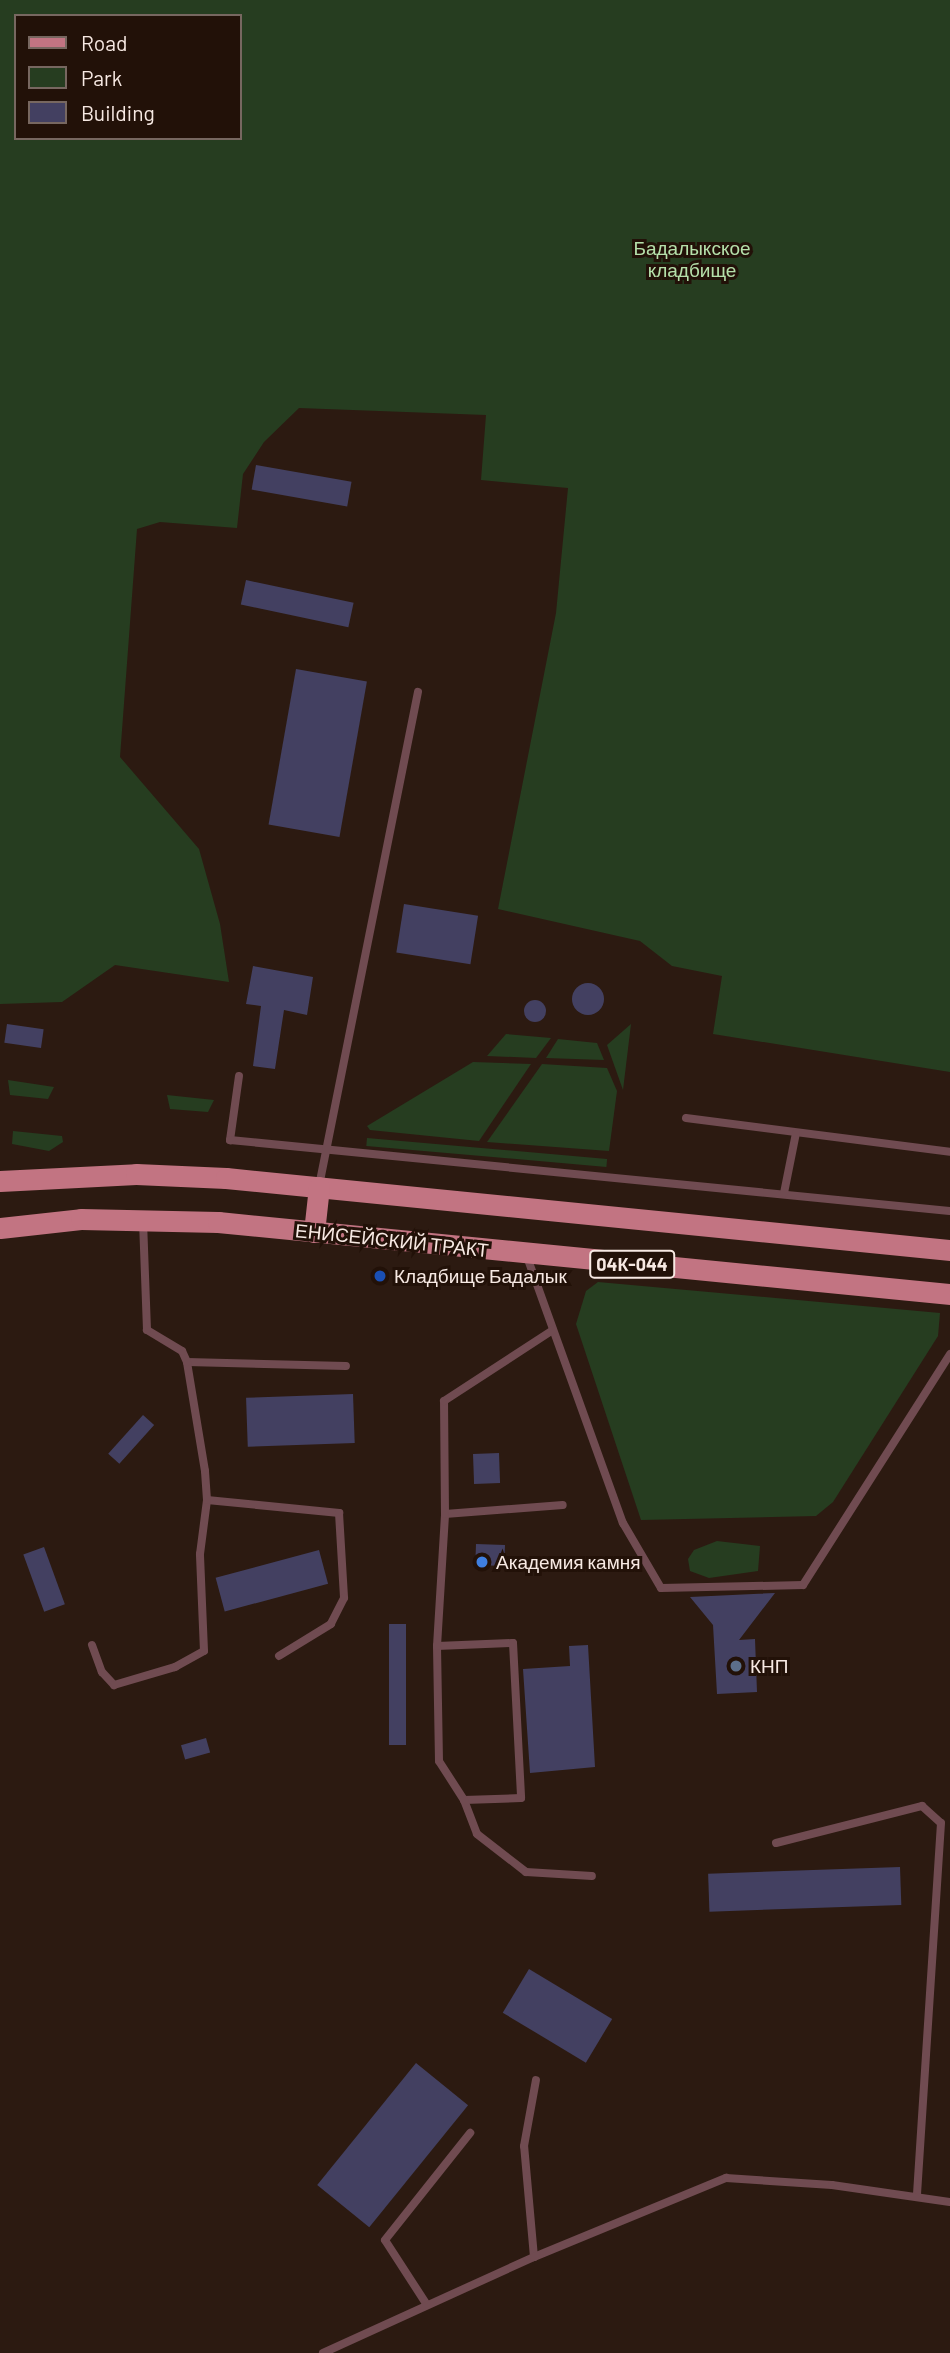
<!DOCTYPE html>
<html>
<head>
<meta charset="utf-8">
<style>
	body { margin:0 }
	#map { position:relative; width:950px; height:2353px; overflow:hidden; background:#2c1a11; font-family:Barlow,sans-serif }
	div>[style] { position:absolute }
	.green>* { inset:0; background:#263d20; transform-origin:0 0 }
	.building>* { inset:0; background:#434061; transform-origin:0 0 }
	.round { border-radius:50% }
	.lane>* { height:8px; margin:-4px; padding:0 4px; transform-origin:4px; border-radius:4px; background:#704b51 }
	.primary>* { height:21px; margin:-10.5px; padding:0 10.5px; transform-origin:10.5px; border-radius:10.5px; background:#c27482 }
	.dots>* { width:19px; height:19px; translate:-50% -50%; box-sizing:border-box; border:4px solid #221108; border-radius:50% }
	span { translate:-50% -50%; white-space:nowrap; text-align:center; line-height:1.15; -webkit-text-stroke:6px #221108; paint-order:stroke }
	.shield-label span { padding:2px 5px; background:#221108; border:2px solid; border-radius:5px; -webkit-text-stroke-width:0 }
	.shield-label { font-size:18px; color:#f7e9e3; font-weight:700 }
	.park-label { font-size:19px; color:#b5e0aa }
	.street-label { font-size:19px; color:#f7e9e3 }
	.poi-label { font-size:19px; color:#f7e9e3 }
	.left { translate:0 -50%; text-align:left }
	.legend { position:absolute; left:14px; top:14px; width:228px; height:126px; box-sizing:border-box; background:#221108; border:2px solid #776760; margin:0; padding:9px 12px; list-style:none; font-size:21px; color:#f7e9e3 }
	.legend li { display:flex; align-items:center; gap:14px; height:35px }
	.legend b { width:35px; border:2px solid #776760 }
</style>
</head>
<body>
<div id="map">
	<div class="green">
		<i style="clip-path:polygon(evenodd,0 0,950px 0,950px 1072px,713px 1034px,722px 976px,672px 966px,640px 941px,498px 909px,556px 613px,568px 488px,481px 480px,486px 415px,299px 408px,264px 442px,243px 474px,237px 528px,160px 522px,137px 529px,120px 757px,199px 849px,220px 924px,229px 982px,115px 965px,62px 1002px,0 1004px,0 0,16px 16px,240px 16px,240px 138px,16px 138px,16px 16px)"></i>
		<i style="clip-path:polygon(631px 1024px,623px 1090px,607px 1045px)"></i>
		<i style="clip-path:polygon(506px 1034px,551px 1038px,536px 1058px,487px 1056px)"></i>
		<i style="clip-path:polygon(558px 1039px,597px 1043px,604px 1060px,546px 1058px)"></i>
		<i style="clip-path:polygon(473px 1062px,531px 1064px,479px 1141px,370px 1130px,367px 1126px)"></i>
		<i style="clip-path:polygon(542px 1064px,607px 1068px,617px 1091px,609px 1151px,487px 1142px)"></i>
		<i style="clip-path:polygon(8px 1080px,54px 1087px,48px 1099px,10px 1095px)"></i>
		<i style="clip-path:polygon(167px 1095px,214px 1100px,208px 1112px,170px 1109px)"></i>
		<i style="clip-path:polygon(13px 1131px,62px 1136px,63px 1142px,49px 1151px,12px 1144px)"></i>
		<i style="left:367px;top:1138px;width:241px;height:8px;rotate:5deg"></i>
		<i style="clip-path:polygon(598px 1282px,940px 1313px,938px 1336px,833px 1502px,816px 1516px,641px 1520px,576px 1324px,586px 1291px)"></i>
		<i style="clip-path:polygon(717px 1541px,760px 1546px,758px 1571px,709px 1578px,690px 1571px,688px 1559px,694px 1550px)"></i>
	</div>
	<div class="building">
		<i style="left:256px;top:465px;width:97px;height:25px;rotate:10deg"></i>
		<i style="left:246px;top:580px;width:110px;height:25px;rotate:12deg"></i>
		<i style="left:296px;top:669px;width:72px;height:158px;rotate:10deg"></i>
		<i style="left:404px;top:904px;width:75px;height:49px;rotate:9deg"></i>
		<i style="clip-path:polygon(253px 966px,313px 977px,307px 1015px,284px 1010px,275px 1069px,253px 1066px,261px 1006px,246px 1004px)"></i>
		<i class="round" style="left:572px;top:983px;width:32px;height:32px"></i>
		<i class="round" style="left:524px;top:1000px;width:22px;height:22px"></i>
		<i style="left:7px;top:1024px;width:37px;height:19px;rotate:8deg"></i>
		<i style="left:353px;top:1394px;width:49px;height:107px;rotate:88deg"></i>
		<i style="left:143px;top:1415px;width:15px;height:52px;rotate:42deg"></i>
		<i style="left:499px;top:1453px;width:30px;height:26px;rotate:88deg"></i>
		<i style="left:476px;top:1544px;width:29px;height:21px;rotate:2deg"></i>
		<i style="left:44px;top:1547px;width:61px;height:22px;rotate:70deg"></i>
		<i style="left:319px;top:1550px;width:35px;height:107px;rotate:75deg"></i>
		<i style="clip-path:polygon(775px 1593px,739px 1640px,755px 1639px,757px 1692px,717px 1694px,713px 1625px,690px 1597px)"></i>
		<i style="left:389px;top:1624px;width:17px;height:121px"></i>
		<i style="clip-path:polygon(588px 1645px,595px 1767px,530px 1773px,523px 1669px,570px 1666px,569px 1646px)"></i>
		<i style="left:206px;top:1738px;width:15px;height:26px;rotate:74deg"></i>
		<i style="left:900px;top:1867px;width:38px;height:192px;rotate:88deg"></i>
		<i style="left:529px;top:1969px;width:97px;height:51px;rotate:31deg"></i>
		<i style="left:416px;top:2063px;width:67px;height:157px;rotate:39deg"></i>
	</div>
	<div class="lane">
		<i style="left:239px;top:1076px;width:65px;rotate:98deg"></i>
		<i style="left:230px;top:1140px;width:723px;rotate:5.63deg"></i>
		<i style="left:686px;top:1118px;width:266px;rotate:7.3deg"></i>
		<i style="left:319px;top:1186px;width:504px;rotate:-78.67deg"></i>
		<i style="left:784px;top:1193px;width:61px;rotate:-78.7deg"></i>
		<i style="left:526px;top:1254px;width:286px;rotate:70.2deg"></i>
		<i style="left:623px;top:1523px;width:75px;rotate:59.7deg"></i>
		<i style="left:661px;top:1588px;width:142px;rotate:-1.2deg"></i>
		<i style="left:803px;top:1585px;width:274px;rotate:-57.5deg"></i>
		<i style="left:187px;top:1362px;width:159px;rotate:1.4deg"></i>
		<i style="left:207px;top:1500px;width:133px;rotate:5.6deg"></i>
		<i style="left:339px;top:1513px;width:85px;rotate:86.6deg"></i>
		<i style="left:344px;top:1598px;width:29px;rotate:117deg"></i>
		<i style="left:331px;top:1624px;width:61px;rotate:148.4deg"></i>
		<i style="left:445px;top:1514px;width:118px;rotate:-4.4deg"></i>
		<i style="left:92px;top:1645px;width:29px;rotate:70deg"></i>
		<i style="left:102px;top:1672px;width:18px;rotate:47deg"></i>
		<i style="left:114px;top:1685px;width:64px;rotate:-16.4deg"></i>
		<i style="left:175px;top:1667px;width:33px;rotate:-29deg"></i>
		<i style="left:204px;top:1651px;width:97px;rotate:-92.4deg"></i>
		<i style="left:200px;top:1554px;width:54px;rotate:-82.6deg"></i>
		<i style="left:207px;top:1500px;width:29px;rotate:-94deg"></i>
		<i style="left:205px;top:1471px;width:110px;rotate:-99.4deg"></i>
		<i style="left:187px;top:1362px;width:12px;rotate:-114deg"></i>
		<i style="left:182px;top:1351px;width:41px;rotate:-149deg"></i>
		<i style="left:147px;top:1330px;width:109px;rotate:-92.1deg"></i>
		<i style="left:437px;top:1646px;width:76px;rotate:-2.3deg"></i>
		<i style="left:513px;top:1643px;width:155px;rotate:87deg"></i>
		<i style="left:521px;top:1798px;width:57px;rotate:178deg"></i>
		<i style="left:464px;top:1800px;width:46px;rotate:-122.7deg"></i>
		<i style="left:439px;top:1761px;width:115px;rotate:-91deg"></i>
		<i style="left:437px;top:1646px;width:132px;rotate:-86.5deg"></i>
		<i style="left:445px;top:1514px;width:113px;rotate:-90.5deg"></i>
		<i style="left:444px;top:1401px;width:130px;rotate:-33.1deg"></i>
		<i style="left:464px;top:1800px;width:36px;rotate:69deg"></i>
		<i style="left:477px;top:1834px;width:62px;rotate:37.8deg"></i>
		<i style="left:526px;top:1872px;width:66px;rotate:3.5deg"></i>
		<i style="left:776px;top:1843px;width:151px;rotate:-14.2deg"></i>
		<i style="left:922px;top:1806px;width:25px;rotate:42deg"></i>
		<i style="left:941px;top:1823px;width:374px;rotate:93.7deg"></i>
		<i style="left:534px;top:2257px;width:111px;rotate:-95.1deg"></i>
		<i style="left:524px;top:2146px;width:67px;rotate:-79.7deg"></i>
		<i style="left:427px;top:2305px;width:77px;rotate:-122.9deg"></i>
		<i style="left:385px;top:2240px;width:137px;rotate:-51.5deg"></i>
		<i style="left:323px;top:2353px;width:232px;rotate:-24.5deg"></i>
		<i style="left:534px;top:2257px;width:208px;rotate:-22.4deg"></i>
		<i style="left:726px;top:2178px;width:106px;rotate:3.8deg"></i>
		<i style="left:832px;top:2185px;width:119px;rotate:8.2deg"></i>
	</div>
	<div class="primary">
		<i style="left:0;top:1181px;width:136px;rotate:-2.9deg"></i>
		<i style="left:136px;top:1174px;width:90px;rotate:2.5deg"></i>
		<i style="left:226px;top:1178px;width:728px;rotate:5.68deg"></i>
		<i style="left:0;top:1228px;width:81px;rotate:-6.3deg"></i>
		<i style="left:81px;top:1219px;width:137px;rotate:1.3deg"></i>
		<i style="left:218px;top:1222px;width:736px;rotate:5.62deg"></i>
		<i style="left:314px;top:1232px;width:45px;rotate:-83.7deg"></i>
	</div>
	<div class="dots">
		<i style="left:380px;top:1276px;background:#1a4fb4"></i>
		<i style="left:482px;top:1562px;background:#3f7fe0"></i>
		<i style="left:736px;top:1666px;background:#5c6f8a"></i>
	</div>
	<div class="shield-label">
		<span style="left:632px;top:1264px">04К-044</span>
	</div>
	<div class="park-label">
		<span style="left:692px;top:259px">Бадалыкское<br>кладбище</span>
	</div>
	<div class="street-label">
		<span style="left:392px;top:1240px;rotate:6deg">ЕНИСЕЙСКИЙ ТРАКТ</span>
	</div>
	<div class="poi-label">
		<span class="left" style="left:394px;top:1276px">Кладбище Бадалык</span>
		<span class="left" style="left:496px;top:1562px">Академия камня</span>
		<span class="left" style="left:750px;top:1666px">КНП</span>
	</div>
	<ul class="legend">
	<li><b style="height:9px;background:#c27482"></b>Road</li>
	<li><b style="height:19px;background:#263d20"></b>Park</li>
	<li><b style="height:19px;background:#434061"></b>Building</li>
	</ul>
</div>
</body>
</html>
